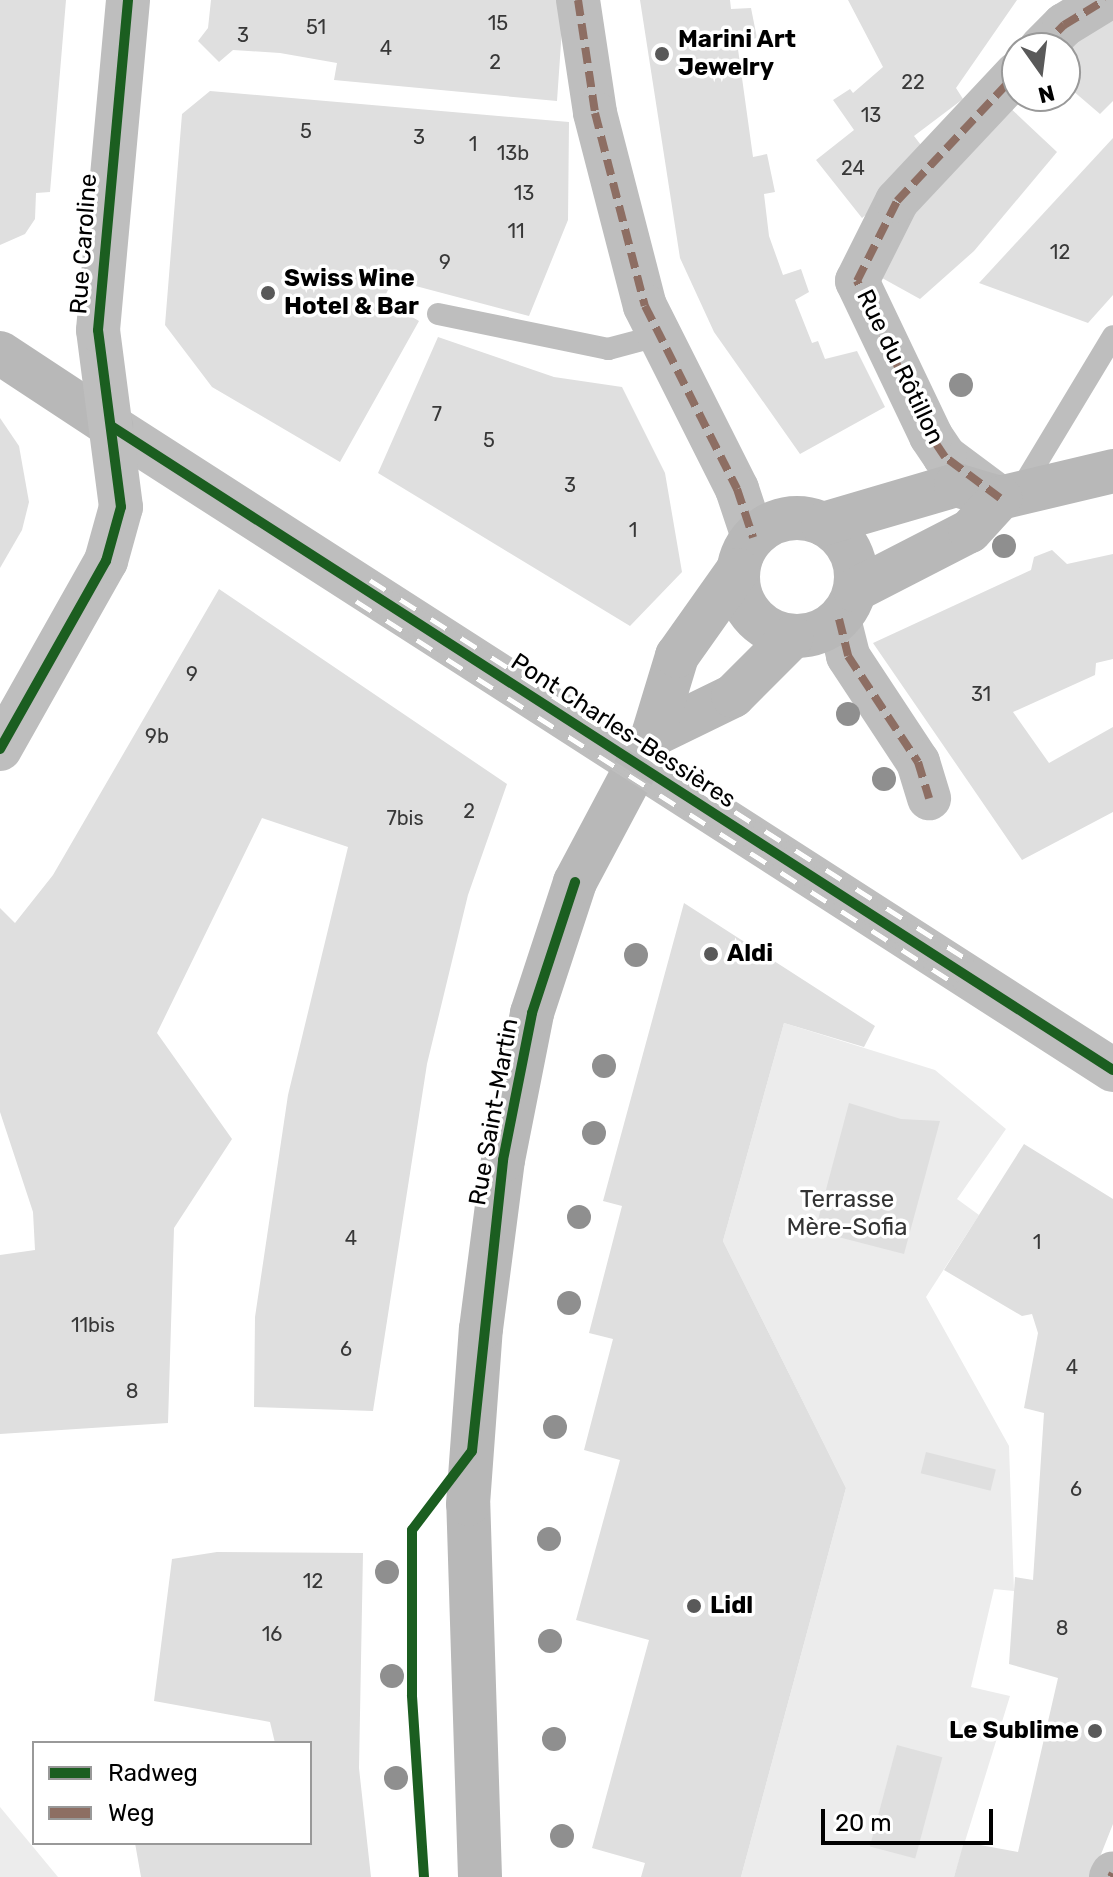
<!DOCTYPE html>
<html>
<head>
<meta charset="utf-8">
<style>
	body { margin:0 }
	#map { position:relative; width:1113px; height:1877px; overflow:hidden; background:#fff; font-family:Rubik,sans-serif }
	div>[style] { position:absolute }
	.green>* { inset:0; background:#ececec }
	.building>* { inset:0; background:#dfdfdf; transform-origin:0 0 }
	.lane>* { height:22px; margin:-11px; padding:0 11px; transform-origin:11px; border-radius:11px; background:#bebebe }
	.street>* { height:44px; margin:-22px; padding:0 22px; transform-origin:22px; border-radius:22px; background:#bebebe }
	.secondary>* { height:44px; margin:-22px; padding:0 22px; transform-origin:22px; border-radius:22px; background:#b8b8b8 }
	.secondary>.ring { margin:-22px; padding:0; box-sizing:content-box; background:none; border:44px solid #b8b8b8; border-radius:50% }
	.primary>* { height:44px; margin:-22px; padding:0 22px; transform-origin:22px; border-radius:22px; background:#bebebe }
	.rail>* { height:9px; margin-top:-4.5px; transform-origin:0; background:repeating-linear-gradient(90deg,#fff 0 18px,#bebebe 0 36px); box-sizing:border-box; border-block:2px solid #bebebe }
	.quiet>* { height:8px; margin-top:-4px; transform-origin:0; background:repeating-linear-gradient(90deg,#8d6e63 0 16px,transparent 0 24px) }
	.cycleway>* { height:10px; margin:-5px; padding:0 5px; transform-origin:5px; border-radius:5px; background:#1b5e20 }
	.trees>* { width:24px; height:24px; margin:-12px; border-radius:50%; background:#8f8f8f }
	.dots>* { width:22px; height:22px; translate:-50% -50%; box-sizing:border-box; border:4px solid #fff; border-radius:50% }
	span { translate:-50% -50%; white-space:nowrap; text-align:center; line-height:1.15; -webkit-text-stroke:7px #fff; paint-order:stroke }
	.number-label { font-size:20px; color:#383838 }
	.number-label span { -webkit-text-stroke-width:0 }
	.poi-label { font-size:24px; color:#000; font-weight:700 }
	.left { translate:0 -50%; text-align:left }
	.right { translate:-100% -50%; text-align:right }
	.street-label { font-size:24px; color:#000 }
	.park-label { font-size:24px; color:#333 }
	.legend { position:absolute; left:32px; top:1741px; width:280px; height:104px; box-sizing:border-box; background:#fff; border:2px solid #999; margin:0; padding:10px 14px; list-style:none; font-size:24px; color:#000 }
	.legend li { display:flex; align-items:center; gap:16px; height:40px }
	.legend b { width:40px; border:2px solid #999 }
	.north { position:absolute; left:1001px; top:32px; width:80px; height:80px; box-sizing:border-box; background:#fff; border:2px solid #999; border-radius:50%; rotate:166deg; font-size:22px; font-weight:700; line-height:32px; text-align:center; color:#000 }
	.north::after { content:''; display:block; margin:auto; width:28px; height:36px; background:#595959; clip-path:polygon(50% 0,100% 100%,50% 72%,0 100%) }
	.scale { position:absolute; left:821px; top:1809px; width:172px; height:36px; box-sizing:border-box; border:4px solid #000; border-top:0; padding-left:10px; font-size:24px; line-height:28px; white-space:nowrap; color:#000; -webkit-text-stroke:6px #fff; paint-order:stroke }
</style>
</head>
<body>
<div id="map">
	<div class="green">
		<i style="clip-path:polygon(784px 1023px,935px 1070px,1006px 1129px,957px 1199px,979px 1215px,926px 1297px,1009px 1446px,1014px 1591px,994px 1589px,971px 1687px,1010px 1696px,954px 1877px,741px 1877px,846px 1488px,723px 1241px)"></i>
		<i style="clip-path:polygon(0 1807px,58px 1877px,0 1877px)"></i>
	</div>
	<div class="building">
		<i style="clip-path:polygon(0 0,66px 0,50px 192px,36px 193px,35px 219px,25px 234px,0 245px)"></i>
		<i style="clip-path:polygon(211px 0,564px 0,557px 101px,334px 80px,337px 63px,280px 53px,233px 50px,219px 62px,198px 41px,208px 28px)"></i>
		<i style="clip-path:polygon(640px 0,730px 0,731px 9px,751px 8px,757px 38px,737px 42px,753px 157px,767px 154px,775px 192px,764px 194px,769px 236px,783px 275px,801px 269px,809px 292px,795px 300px,812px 343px,818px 341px,825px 359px,857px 351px,885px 407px,800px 454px,714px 332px,680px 258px)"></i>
		<i style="clip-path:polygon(848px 0,1017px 0,956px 88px,963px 99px,914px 136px,924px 149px,899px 188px,862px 218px,816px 160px,854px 130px,833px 100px,850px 89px,853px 93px,883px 67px)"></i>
		<i style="clip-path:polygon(1113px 12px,1113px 101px,1100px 114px,1065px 84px,1065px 52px)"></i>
		<i style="clip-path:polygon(210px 91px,569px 122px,568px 220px,529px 316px,393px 280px,383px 300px,419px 321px,340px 462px,212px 387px,165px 325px,182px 114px)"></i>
		<i style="clip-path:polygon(1007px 105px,1057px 152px,974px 251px,920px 299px,864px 268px)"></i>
		<i style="clip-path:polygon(1113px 138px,1113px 295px,1088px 323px,979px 283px)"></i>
		<i style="clip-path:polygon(438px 337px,554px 377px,622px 387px,665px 473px,682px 572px,630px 626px,378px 473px)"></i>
		<i style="clip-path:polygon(0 418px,19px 446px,29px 502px,22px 530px,0 568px)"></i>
		<i style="clip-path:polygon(1052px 550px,1067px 564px,1113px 554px,1113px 659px,1096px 663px,1095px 675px,1013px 712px,1049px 763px,1113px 727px,1113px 812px,1022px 860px,873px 643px,1031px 570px,1034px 557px)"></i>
		<i style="clip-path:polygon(219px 589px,507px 784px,468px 895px,427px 1064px,373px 1411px,254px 1407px,255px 1317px,288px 1095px,348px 847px,262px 818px,157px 1033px,232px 1139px,174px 1228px,168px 1423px,0 1434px,0 1255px,35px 1250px,33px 1212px,0 1112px,0 908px,15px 923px,53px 875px)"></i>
		<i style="clip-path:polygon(684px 903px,875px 1026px,864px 1047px,784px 1023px,723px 1241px,846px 1488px,741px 1877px,641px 1877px,645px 1863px,592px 1848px,649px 1640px,576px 1620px,620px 1460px,584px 1450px,613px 1339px,589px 1333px,622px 1206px,603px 1201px)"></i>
		<i style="clip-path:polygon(849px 1103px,901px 1119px,940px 1121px,904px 1254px,815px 1231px)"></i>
		<i style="clip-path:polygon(1024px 1144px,1113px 1199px,1113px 1824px,1092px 1877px,954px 1877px,964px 1842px,1018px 1852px,1058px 1678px,1009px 1664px,1015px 1577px,1033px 1580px,1044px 1413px,1024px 1408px,1038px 1333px,1032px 1314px,1022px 1316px,944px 1270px)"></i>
		<i style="left:926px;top:1452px;width:72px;height:22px;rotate:14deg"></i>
		<i style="clip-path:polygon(217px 1552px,363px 1553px,359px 1768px,371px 1877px,141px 1877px,135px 1843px,310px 1843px,310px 1743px,275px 1743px,270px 1722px,154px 1701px,172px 1559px)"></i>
		<i style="left:897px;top:1745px;width:47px;height:105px;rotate:15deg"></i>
	</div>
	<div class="lane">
		<i style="left:438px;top:314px;width:174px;rotate:11.6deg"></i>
		<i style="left:608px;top:349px;width:55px;rotate:-14.8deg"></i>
		<i style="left:1019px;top:492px;width:182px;rotate:-58.9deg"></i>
	</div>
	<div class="street">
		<i style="left:578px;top:0;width:114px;rotate:81.4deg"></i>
		<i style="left:595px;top:113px;width:199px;rotate:75.5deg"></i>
		<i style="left:645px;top:306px;width:205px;rotate:63.3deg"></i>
		<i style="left:737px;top:489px;width:51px;rotate:71.6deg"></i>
		<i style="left:1041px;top:48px;width:33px;rotate:-45deg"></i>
		<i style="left:1064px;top:25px;width:48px;rotate:-31.4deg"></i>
		<i style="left:111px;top:426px;width:1191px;rotate:32.73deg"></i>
		<i style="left:1000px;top:498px;width:69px;rotate:-143.3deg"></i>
		<i style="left:945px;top:457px;width:25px;rotate:-124deg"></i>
		<i style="left:931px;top:436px;width:172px;rotate:-115.5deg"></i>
		<i style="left:857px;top:281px;width:89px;rotate:-63.4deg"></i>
		<i style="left:897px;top:201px;width:175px;rotate:-46.8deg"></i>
		<i style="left:839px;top:619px;width:38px;rotate:76deg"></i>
		<i style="left:848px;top:656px;width:127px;rotate:56.6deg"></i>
		<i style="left:918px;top:762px;width:38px;rotate:73deg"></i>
		<i style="left:1111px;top:1877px;width:4px;rotate:-63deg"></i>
	</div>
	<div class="secondary">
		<i style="left:0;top:353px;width:133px;rotate:33.3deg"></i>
		<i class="ring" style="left:738px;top:518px;width:74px;height:74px"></i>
		<i style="left:823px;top:524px;width:139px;rotate:-16.3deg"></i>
		<i style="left:956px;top:485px;width:46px;rotate:16.5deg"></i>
		<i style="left:1000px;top:498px;width:116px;rotate:-13.4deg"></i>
		<i style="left:855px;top:590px;width:129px;rotate:-27.2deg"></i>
		<i style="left:970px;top:531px;width:45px;rotate:-47.7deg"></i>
		<i style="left:653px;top:735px;width:89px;rotate:-26deg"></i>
		<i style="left:733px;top:696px;width:83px;rotate:-45deg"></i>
		<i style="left:480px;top:1877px;width:373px;rotate:-91.8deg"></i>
		<i style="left:468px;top:1504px;width:175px;rotate:-85.8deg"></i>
		<i style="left:481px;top:1329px;width:170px;rotate:-82.6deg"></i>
		<i style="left:503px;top:1160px;width:150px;rotate:-78.8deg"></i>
		<i style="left:532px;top:1013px;width:138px;rotate:-71.8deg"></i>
		<i style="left:575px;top:882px;width:166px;rotate:-62deg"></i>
		<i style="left:653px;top:735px;width:83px;rotate:-73.1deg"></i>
		<i style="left:677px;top:656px;width:105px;rotate:-54.7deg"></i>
	</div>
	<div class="primary">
		<i style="left:0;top:749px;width:216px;rotate:-60.6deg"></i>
		<i style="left:106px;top:561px;width:56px;rotate:-74.5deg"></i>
		<i style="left:121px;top:507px;width:178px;rotate:-97.4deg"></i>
		<i style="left:98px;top:330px;width:331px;rotate:-84.8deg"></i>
	</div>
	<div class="rail">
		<i style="left:370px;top:580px;width:714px;rotate:32.42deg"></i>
		<i style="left:356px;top:601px;width:715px;rotate:32.56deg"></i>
	</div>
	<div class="quiet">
		<i style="left:578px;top:0;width:114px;rotate:81.4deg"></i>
		<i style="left:595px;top:113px;width:199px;rotate:75.5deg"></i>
		<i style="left:645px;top:306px;width:205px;rotate:63.3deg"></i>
		<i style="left:737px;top:489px;width:51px;rotate:71.6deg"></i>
		<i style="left:1041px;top:48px;width:33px;rotate:-45deg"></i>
		<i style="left:1064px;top:25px;width:48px;rotate:-31.4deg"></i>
		<i style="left:1000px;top:498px;width:69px;rotate:-143.3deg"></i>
		<i style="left:945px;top:457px;width:25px;rotate:-124deg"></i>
		<i style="left:931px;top:436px;width:172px;rotate:-115.5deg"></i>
		<i style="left:857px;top:281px;width:89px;rotate:-63.4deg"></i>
		<i style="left:897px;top:201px;width:175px;rotate:-46.8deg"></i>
		<i style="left:839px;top:619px;width:38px;rotate:76deg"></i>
		<i style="left:848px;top:656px;width:127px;rotate:56.6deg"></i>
		<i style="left:918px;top:762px;width:38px;rotate:73deg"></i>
		<i style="left:1111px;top:1877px;width:4px;rotate:-63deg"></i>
	</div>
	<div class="cycleway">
		<i style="left:111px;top:426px;width:1191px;rotate:32.73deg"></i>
		<i style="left:0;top:749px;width:216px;rotate:-60.6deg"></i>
		<i style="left:106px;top:561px;width:56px;rotate:-74.5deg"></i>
		<i style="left:121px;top:507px;width:178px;rotate:-97.4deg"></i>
		<i style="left:98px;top:330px;width:331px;rotate:-84.8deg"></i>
		<i style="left:424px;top:1877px;width:182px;rotate:-93.8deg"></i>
		<i style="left:412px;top:1695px;width:165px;rotate:-90deg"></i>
		<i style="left:412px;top:1530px;width:99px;rotate:-52.8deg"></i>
		<i style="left:472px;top:1451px;width:293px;rotate:-83.9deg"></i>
		<i style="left:503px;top:1160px;width:150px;rotate:-78.8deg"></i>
		<i style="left:532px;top:1013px;width:138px;rotate:-71.8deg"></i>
	</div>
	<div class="trees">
		<i style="left:961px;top:385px"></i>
		<i style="left:1004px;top:546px"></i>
		<i style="left:848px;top:714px"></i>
		<i style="left:884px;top:779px"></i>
		<i style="left:636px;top:955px"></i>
		<i style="left:604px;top:1066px"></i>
		<i style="left:594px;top:1133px"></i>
		<i style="left:579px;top:1217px"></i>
		<i style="left:569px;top:1303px"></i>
		<i style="left:555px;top:1427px"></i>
		<i style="left:549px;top:1539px"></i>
		<i style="left:387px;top:1572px"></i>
		<i style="left:550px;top:1641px"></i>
		<i style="left:392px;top:1676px"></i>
		<i style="left:554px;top:1739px"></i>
		<i style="left:396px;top:1778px"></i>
		<i style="left:562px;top:1836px"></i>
	</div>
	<div class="dots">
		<i style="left:662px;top:54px;background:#595959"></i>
		<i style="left:268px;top:293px;background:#595959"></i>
		<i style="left:711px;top:954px;background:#595959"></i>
		<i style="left:694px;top:1606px;background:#595959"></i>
		<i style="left:1095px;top:1731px;background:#595959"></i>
	</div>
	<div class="number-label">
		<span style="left:498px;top:23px">15</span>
		<span style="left:316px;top:27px">51</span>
		<span style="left:243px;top:35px">3</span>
		<span style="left:386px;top:48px">4</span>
		<span style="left:495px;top:62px">2</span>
		<span style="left:913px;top:82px">22</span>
		<span style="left:871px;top:115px">13</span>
		<span style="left:306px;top:131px">5</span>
		<span style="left:419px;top:137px">3</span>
		<span style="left:473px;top:144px">1</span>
		<span style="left:513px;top:153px">13b</span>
		<span style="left:853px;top:168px">24</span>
		<span style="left:524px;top:193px">13</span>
		<span style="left:516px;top:231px">11</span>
		<span style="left:1060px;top:252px">12</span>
		<span style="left:445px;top:262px">9</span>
		<span style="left:437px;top:414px">7</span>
		<span style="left:489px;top:440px">5</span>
		<span style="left:570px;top:485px">3</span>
		<span style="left:633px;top:530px">1</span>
		<span style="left:192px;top:674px">9</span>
		<span style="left:981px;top:694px">31</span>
		<span style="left:157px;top:736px">9b</span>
		<span style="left:469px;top:811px">2</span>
		<span style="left:405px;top:818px">7bis</span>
		<span style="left:351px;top:1238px">4</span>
		<span style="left:1037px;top:1242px">1</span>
		<span style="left:93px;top:1325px">11bis</span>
		<span style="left:346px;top:1349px">6</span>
		<span style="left:1072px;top:1367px">4</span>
		<span style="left:132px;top:1391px">8</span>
		<span style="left:1076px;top:1489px">6</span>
		<span style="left:313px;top:1581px">12</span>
		<span style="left:1062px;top:1628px">8</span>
		<span style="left:272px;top:1634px">16</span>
	</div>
	<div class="poi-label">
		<span class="left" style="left:678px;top:54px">Marini Art<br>Jewelry</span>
		<span class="left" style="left:284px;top:293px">Swiss Wine<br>Hotel &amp; Bar</span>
		<span class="left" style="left:727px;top:954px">Aldi</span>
		<span class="left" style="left:710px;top:1606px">Lidl</span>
		<span class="right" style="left:1079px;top:1731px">Le Sublime</span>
	</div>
	<div class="street-label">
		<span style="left:84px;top:244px;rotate:-86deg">Rue Caroline</span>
		<span style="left:900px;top:367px;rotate:64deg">Rue du Rôtillon</span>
		<span style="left:623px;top:731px;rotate:33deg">Pont Charles-Bessières</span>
		<span style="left:494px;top:1112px;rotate:-80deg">Rue Saint-Martin</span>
	</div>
	<div class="park-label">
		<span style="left:847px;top:1214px">Terrasse<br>Mère-Sofia</span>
	</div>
	<ul class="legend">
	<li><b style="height:10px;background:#1b5e20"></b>Radweg</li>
	<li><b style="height:10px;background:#8d6e63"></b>Weg</li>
	</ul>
	<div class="north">N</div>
	<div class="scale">20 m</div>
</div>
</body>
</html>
